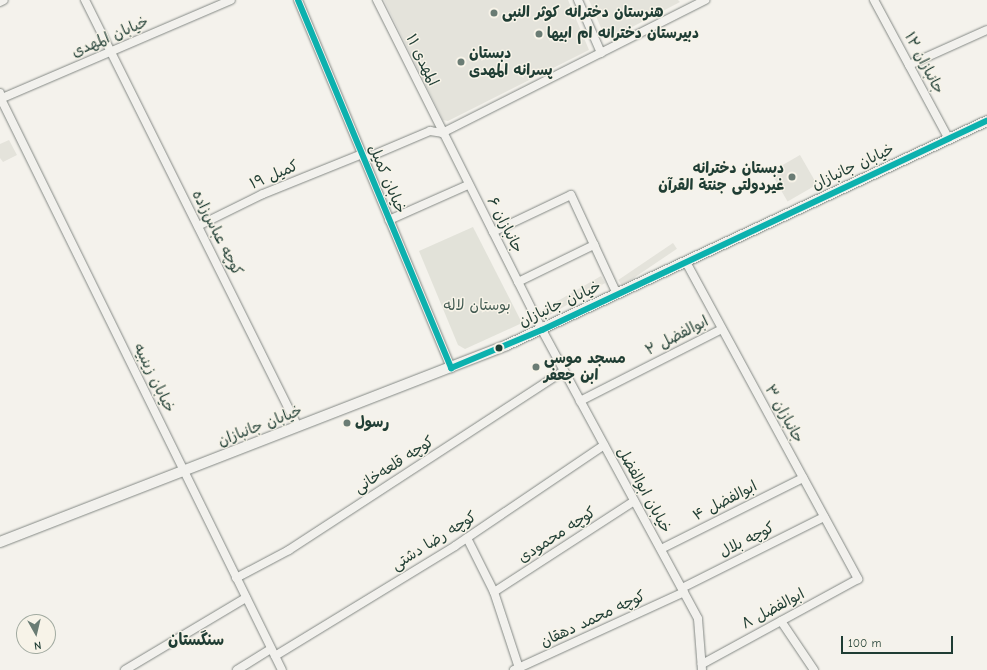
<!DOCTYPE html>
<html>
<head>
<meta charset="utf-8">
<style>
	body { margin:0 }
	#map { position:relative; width:987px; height:670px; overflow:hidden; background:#f4f2ec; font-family:"Comic Neue","Playpen Sans Arabic",sans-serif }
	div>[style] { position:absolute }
	.built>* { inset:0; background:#e4e3db; transform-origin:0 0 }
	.green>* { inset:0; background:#e2e2d9 }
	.roads { filter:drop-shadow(0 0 1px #848985) drop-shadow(0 0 1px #848985) }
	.minor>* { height:8px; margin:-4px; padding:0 4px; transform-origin:4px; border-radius:4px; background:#f2f1ed }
	.major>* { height:10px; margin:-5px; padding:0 5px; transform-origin:5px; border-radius:5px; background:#f2f1ed }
	.bus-1>* { height:6px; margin:-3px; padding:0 3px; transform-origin:3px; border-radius:3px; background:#0cb1ae }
	.dots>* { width:11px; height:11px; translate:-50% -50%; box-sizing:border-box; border:2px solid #f7f3e8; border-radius:50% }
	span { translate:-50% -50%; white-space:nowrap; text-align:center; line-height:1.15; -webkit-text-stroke:3px #f7f3e8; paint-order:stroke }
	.poi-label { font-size:15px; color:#1f3d34; font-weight:700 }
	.left { translate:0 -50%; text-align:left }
	.right { translate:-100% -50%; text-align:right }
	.street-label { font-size:15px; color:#1f3d34 }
	.park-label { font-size:15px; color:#435b52 }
	.neighbourhood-label { font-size:16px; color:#1f3d34; font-weight:700 }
	.north { position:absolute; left:16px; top:614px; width:40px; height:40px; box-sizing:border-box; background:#f7f3e8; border:1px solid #a1aaa0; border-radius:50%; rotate:172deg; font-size:11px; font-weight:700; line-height:16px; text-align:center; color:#1f3d34 }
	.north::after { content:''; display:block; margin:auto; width:14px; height:18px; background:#6a7c74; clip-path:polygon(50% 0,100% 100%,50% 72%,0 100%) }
	.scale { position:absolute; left:841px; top:636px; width:112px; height:18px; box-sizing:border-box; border:2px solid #1f3d34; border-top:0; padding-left:5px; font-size:12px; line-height:14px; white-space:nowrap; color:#1f3d34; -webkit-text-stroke:3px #f7f3e8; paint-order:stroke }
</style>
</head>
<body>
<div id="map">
	<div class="built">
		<i style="clip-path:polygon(384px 0,568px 0,589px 50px,448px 121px,443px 120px)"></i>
		<i style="clip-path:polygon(589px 0,678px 0,680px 2px,609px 39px,605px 37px)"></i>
		<i style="clip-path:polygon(9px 140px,17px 155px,3px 162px,0 158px,0 144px)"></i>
		<i style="left:800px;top:155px;width:34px;height:34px;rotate:60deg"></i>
		<i style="left:673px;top:243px;width:7px;height:66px;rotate:56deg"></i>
		<i style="left:601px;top:276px;width:8px;height:73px;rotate:60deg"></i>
	</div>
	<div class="green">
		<i style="clip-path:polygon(473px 227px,522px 323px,465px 349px,458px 345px,419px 251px)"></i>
	</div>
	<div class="roads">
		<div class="minor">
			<i style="left:85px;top:0;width:477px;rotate:63.5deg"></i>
			<i style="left:298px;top:0;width:399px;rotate:67.4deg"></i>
			<i style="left:377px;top:0;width:369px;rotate:63.4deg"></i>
			<i style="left:542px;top:330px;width:328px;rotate:61.6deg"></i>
			<i style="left:698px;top:619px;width:51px;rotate:85.5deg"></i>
			<i style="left:578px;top:0;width:58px;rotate:66.5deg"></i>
			<i style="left:874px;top:0;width:158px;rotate:61.7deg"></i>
			<i style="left:0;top:2px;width:4px;rotate:-27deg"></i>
			<i style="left:909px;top:65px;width:85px;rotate:-24.2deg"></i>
			<i style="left:0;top:93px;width:6px;rotate:81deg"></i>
			<i style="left:1px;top:99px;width:636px;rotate:63.8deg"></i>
			<i style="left:0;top:99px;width:251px;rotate:-23.2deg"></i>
			<i style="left:442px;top:133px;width:295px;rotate:-26.8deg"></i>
			<i style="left:364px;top:159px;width:72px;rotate:-23deg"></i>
			<i style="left:430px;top:131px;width:12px;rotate:9deg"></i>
			<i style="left:389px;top:220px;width:86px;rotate:-23.9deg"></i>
			<i style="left:198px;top:226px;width:72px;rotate:-26.2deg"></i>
			<i style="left:263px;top:194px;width:107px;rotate:-22deg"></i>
			<i style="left:493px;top:232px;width:86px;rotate:-25.4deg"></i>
			<i style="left:571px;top:195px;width:109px;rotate:65.1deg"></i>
			<i style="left:686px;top:262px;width:361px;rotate:61.5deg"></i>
			<i style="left:858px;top:579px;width:178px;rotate:151.4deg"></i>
			<i style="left:518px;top:282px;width:85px;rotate:-26deg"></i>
			<i style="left:580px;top:401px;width:159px;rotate:-26.9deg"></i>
			<i style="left:467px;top:538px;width:60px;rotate:63.4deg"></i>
			<i style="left:494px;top:592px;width:80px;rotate:71.8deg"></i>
			<i style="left:661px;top:549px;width:159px;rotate:-26.6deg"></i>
			<i style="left:236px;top:578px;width:60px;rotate:-27.8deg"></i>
			<i style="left:289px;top:550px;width:328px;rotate:-33.1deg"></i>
			<i style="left:682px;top:588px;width:159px;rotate:-26.6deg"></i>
			<i style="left:494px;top:592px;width:167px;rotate:-33deg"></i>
			<i style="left:781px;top:621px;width:59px;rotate:56deg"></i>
			<i style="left:275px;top:656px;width:211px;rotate:-31.4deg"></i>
			<i style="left:455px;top:546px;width:180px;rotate:-34.1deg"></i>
			<i style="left:125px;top:670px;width:141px;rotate:-30.8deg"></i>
			<i style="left:237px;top:670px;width:40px;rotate:-32deg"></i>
			<i style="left:514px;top:670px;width:187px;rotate:-24.6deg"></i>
		</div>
		<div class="major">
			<i style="left:0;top:542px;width:544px;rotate:-21.23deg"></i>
			<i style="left:507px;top:345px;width:530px;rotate:-25.02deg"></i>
		</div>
	</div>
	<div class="bus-1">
		<i style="left:298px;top:0;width:399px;rotate:67.4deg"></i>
		<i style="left:451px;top:368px;width:99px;rotate:-22.7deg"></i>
		<i style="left:542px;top:330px;width:492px;rotate:-25.2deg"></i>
	</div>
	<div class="dots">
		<i style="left:494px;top:13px;background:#6a7c74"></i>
		<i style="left:539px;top:34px;background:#6a7c74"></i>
		<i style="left:461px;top:62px;background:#6a7c74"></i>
		<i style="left:792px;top:177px;background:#6a7c74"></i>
		<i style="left:499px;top:348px;background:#1f3d34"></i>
		<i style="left:536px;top:367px;background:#6a7c74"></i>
		<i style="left:347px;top:423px;background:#6a7c74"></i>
	</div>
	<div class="poi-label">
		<span class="left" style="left:502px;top:13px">هنرستان دخترانه کوثر النبی</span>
		<span class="left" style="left:547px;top:34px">دبیرستان دخترانه ام ابیها</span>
		<span class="left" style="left:469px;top:62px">دبستان<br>پسرانه المهدی</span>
		<span class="right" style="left:784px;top:177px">دبستان دخترانه<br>غیردولتی جنتة القرآن</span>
		<span class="left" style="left:544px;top:367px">مسجد موسی<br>ابن جعفر</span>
		<span class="left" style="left:355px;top:423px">رسول</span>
	</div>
	<div class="street-label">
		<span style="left:110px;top:37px;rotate:-23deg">خیابان المهدی</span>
		<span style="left:422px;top:60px;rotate:64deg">المهدی ۱۱</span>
		<span style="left:924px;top:63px;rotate:62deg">جانبازان ۱۲</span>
		<span style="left:853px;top:167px;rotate:-25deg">خیابان جانبازان</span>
		<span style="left:274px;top:175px;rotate:-23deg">کمیل ۱۹</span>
		<span style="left:387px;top:179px;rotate:67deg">خیابان کمیل</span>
		<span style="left:505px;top:225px;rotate:63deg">جانبازان ۶</span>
		<span style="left:217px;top:233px;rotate:63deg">کوچه عباس‌زاده</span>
		<span style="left:560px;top:304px;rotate:-25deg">خیابان جانبازان</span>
		<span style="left:677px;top:336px;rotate:-27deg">ابوالفضل ۲</span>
		<span style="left:154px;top:378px;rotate:64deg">خیابان زینبیه</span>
		<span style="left:784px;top:414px;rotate:61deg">جانبازان ۳</span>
		<span style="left:260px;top:426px;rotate:-21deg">خیابان جانبازان</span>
		<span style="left:394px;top:465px;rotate:-33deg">کوچه قلعه‌خانی</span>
		<span style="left:644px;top:490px;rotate:61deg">خیابان ابوالفضل</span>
		<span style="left:725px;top:501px;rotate:-27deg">ابوالفضل ۴</span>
		<span style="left:557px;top:535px;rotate:-33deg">کوچه محمودی</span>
		<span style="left:747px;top:540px;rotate:-27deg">کوچه بلال</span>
		<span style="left:434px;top:541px;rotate:-32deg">کوچه رضا دشتی</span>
		<span style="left:773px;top:609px;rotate:-28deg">ابوالفضل ۸</span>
		<span style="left:593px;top:619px;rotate:-25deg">کوچه محمد دهقان</span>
	</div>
	<div class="park-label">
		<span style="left:477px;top:306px">بوستان لاله</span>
	</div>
	<div class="neighbourhood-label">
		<span style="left:196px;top:640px">سنگستان</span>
	</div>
	<div class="north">N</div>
	<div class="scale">100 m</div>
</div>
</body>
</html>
